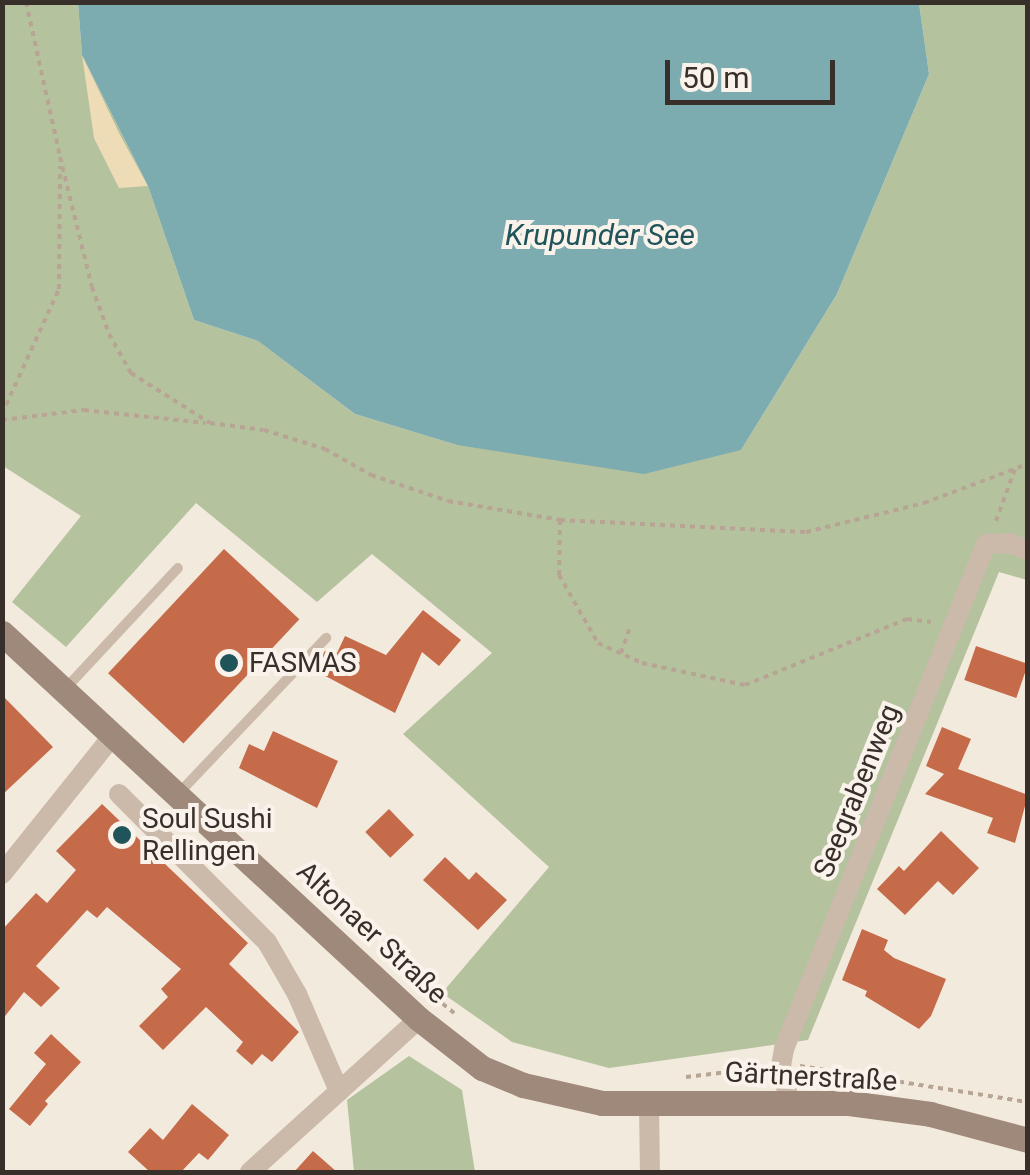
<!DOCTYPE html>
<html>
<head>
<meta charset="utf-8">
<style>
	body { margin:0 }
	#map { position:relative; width:1030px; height:1175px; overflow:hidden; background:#f3eade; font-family:Roboto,sans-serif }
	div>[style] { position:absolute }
	.green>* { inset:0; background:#b5c29e }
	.sand>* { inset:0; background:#eddcb6 }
	.water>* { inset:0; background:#7dacb0 }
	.building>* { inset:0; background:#c56b4a; transform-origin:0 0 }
	.path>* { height:4px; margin-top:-2px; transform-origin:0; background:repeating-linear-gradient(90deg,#b7a494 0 5px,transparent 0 10px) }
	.lane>* { height:10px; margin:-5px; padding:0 5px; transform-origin:5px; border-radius:5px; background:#cbbaaa }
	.street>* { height:20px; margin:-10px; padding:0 10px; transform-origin:10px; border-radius:10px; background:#cbbaaa }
	.secondary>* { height:25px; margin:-12.5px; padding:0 12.5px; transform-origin:12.5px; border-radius:12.5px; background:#9f897b }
	.dots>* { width:28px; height:28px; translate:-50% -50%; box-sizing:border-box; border:5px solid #faf3eb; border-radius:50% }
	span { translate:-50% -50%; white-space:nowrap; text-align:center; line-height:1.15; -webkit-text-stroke:8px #faf3eb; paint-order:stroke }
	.poi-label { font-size:28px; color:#382f2a }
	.left { translate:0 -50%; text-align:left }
	.street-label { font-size:28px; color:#382f2a }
	.water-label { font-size:30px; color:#1f555a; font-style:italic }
	.frame { position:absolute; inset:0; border:5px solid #382f2a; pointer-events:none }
	.scale { position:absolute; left:665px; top:60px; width:170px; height:45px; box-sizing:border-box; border:5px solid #382f2a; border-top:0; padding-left:12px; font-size:30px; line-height:35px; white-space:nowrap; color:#382f2a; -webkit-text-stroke:8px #faf3eb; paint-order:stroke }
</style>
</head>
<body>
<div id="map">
	<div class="green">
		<i style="clip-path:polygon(2px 3px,78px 3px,82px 55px,148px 186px,194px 320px,258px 341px,355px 414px,457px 445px,741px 450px,837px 294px,929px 74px,919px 3px,1027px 3px,1027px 580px,999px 572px,808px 1040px,609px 1068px,512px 1042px,442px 993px,549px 867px,403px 734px,492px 653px,372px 554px,317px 602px,196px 503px,66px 647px,12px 602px,81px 516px,3px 466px)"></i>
		<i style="clip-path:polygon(409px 1056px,462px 1090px,475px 1172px,354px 1172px,347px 1100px)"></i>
	</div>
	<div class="sand">
		<i style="clip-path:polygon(82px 55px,120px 135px,148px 186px,119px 188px,94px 138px)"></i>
	</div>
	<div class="water">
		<i style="clip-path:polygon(78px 3px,919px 3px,929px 74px,837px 294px,741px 450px,644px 474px,457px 445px,355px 414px,258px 341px,194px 320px,148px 186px,82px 55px)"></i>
	</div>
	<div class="building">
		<i style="left:224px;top:549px;width:103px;height:170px;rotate:43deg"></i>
		<i style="clip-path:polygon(423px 610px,461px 640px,439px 666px,422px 652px,395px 713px,316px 671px,324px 652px,328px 649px,337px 653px,345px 636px,386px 655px)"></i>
		<i style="left:976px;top:646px;width:55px;height:36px;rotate:19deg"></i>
		<i style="clip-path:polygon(2px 695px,53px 747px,2px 795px)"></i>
		<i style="clip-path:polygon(942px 727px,971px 739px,958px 769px,1028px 795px,1015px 843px,987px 833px,993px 818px,925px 794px,944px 774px,926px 766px)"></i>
		<i style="clip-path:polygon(273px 731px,338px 761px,317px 808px,239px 768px,249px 744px,264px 751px)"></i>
		<i style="clip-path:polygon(102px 804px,248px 943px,229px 964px,299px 1032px,272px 1062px,262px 1054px,252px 1065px,236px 1051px,243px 1042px,206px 1007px,163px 1050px,139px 1026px,168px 997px,161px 989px,181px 969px,107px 907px,97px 918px,87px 910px,36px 966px,60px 988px,41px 1007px,24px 992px,2px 1020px,2px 930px,36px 893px,47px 903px,76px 870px,56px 851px)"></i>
		<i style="left:389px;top:809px;width:36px;height:33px;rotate:46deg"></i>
		<i style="clip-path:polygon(941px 831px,979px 868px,953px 895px,938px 881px,905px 915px,877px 889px,899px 866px,904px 871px)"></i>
		<i style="clip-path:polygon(445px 857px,469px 880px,476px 872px,507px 900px,478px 930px,423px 880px)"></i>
		<i style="clip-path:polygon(862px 929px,888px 940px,884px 950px,894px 958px,946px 979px,931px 1016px,919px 1029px,865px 996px,867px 991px,842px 980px)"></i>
		<i style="clip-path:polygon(51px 1034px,81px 1062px,45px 1101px,48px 1104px,30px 1126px,9px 1109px,46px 1064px,34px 1053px)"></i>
		<i style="clip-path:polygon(192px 1104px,229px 1135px,208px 1160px,199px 1153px,181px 1172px,150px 1172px,128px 1152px,150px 1128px,163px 1140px)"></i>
		<i style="clip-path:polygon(313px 1151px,337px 1172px,294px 1172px)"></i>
	</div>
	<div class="path">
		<i style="left:26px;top:2px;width:158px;rotate:77.6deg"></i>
		<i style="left:60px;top:157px;width:134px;rotate:76.2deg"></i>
		<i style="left:92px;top:287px;width:50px;rotate:70.1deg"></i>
		<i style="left:109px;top:334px;width:45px;rotate:60.6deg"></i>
		<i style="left:131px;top:373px;width:93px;rotate:32.3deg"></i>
		<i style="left:210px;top:423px;width:54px;rotate:7.4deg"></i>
		<i style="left:264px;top:430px;width:64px;rotate:17.3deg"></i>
		<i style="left:325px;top:449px;width:53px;rotate:29.5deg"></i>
		<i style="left:371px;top:475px;width:81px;rotate:18.7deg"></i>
		<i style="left:448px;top:501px;width:114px;rotate:9.6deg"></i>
		<i style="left:560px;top:520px;width:246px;rotate:2.8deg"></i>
		<i style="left:806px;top:532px;width:122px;rotate:-13.8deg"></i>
		<i style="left:924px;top:503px;width:111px;rotate:-20.6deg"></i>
		<i style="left:2px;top:414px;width:137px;rotate:-65.5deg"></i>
		<i style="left:59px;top:289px;width:123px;rotate:-89.5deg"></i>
		<i style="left:2px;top:420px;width:83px;rotate:-7deg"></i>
		<i style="left:84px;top:410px;width:122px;rotate:6.1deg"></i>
		<i style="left:560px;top:520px;width:55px;rotate:91deg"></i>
		<i style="left:559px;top:575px;width:78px;rotate:60.2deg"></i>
		<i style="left:598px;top:643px;width:48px;rotate:24.4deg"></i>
		<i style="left:642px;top:663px;width:105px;rotate:12.1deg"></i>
		<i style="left:745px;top:685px;width:175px;rotate:-22.2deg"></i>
		<i style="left:907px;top:619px;width:24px;rotate:7deg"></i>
		<i style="left:996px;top:521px;width:59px;rotate:-70deg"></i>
		<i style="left:621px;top:653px;width:28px;rotate:-71deg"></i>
		<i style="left:427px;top:991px;width:35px;rotate:39deg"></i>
		<i style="left:800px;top:1066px;width:231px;rotate:9deg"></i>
		<i style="left:686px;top:1077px;width:76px;rotate:-6.8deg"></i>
	</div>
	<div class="lane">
		<i style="left:66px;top:688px;width:164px;rotate:-47deg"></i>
		<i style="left:179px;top:793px;width:214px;rotate:-46.5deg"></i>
	</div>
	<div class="street">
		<i style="left:119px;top:794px;width:209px;rotate:45deg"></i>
		<i style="left:267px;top:942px;width:60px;rotate:60deg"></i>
		<i style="left:297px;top:994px;width:106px;rotate:66.6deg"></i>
		<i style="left:2px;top:874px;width:179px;rotate:-51.3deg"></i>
		<i style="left:789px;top:1100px;width:35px;rotate:-103deg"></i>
		<i style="left:781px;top:1066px;width:17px;rotate:-80deg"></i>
		<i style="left:784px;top:1049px;width:544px;rotate:-68.2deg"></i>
		<i style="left:986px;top:544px;width:23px;rotate:-2deg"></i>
		<i style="left:1009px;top:543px;width:20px;rotate:20deg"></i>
		<i style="left:649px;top:1104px;width:68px;rotate:89.2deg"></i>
		<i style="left:250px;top:1172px;width:228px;rotate:-42.2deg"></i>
	</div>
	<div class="secondary">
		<i style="left:2px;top:633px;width:568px;rotate:42.79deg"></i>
		<i style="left:419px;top:1019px;width:80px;rotate:37.9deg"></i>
		<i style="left:482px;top:1068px;width:44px;rotate:22.5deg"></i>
		<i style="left:523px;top:1085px;width:81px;rotate:12.8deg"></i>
		<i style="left:602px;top:1103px;width:247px"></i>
		<i style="left:849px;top:1103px;width:82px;rotate:7.7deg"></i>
		<i style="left:930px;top:1114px;width:101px;rotate:14.9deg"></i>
	</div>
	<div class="dots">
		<i style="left:229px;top:663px;background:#1f555a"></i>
		<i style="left:122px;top:835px;background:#1f555a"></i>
	</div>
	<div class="poi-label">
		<span class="left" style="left:249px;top:663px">FASMAS</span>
		<span class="left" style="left:142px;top:835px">Soul Sushi<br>Rellingen</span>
	</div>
	<div class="street-label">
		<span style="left:857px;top:791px;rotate:-68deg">Seegrabenweg</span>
		<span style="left:372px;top:933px;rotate:43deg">Altonaer Straße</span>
		<span style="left:811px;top:1077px;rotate:3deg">Gärtnerstraße</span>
	</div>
	<div class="water-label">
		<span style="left:600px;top:235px">Krupunder See</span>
	</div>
	<div class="frame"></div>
	<div class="scale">50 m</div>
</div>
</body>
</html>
